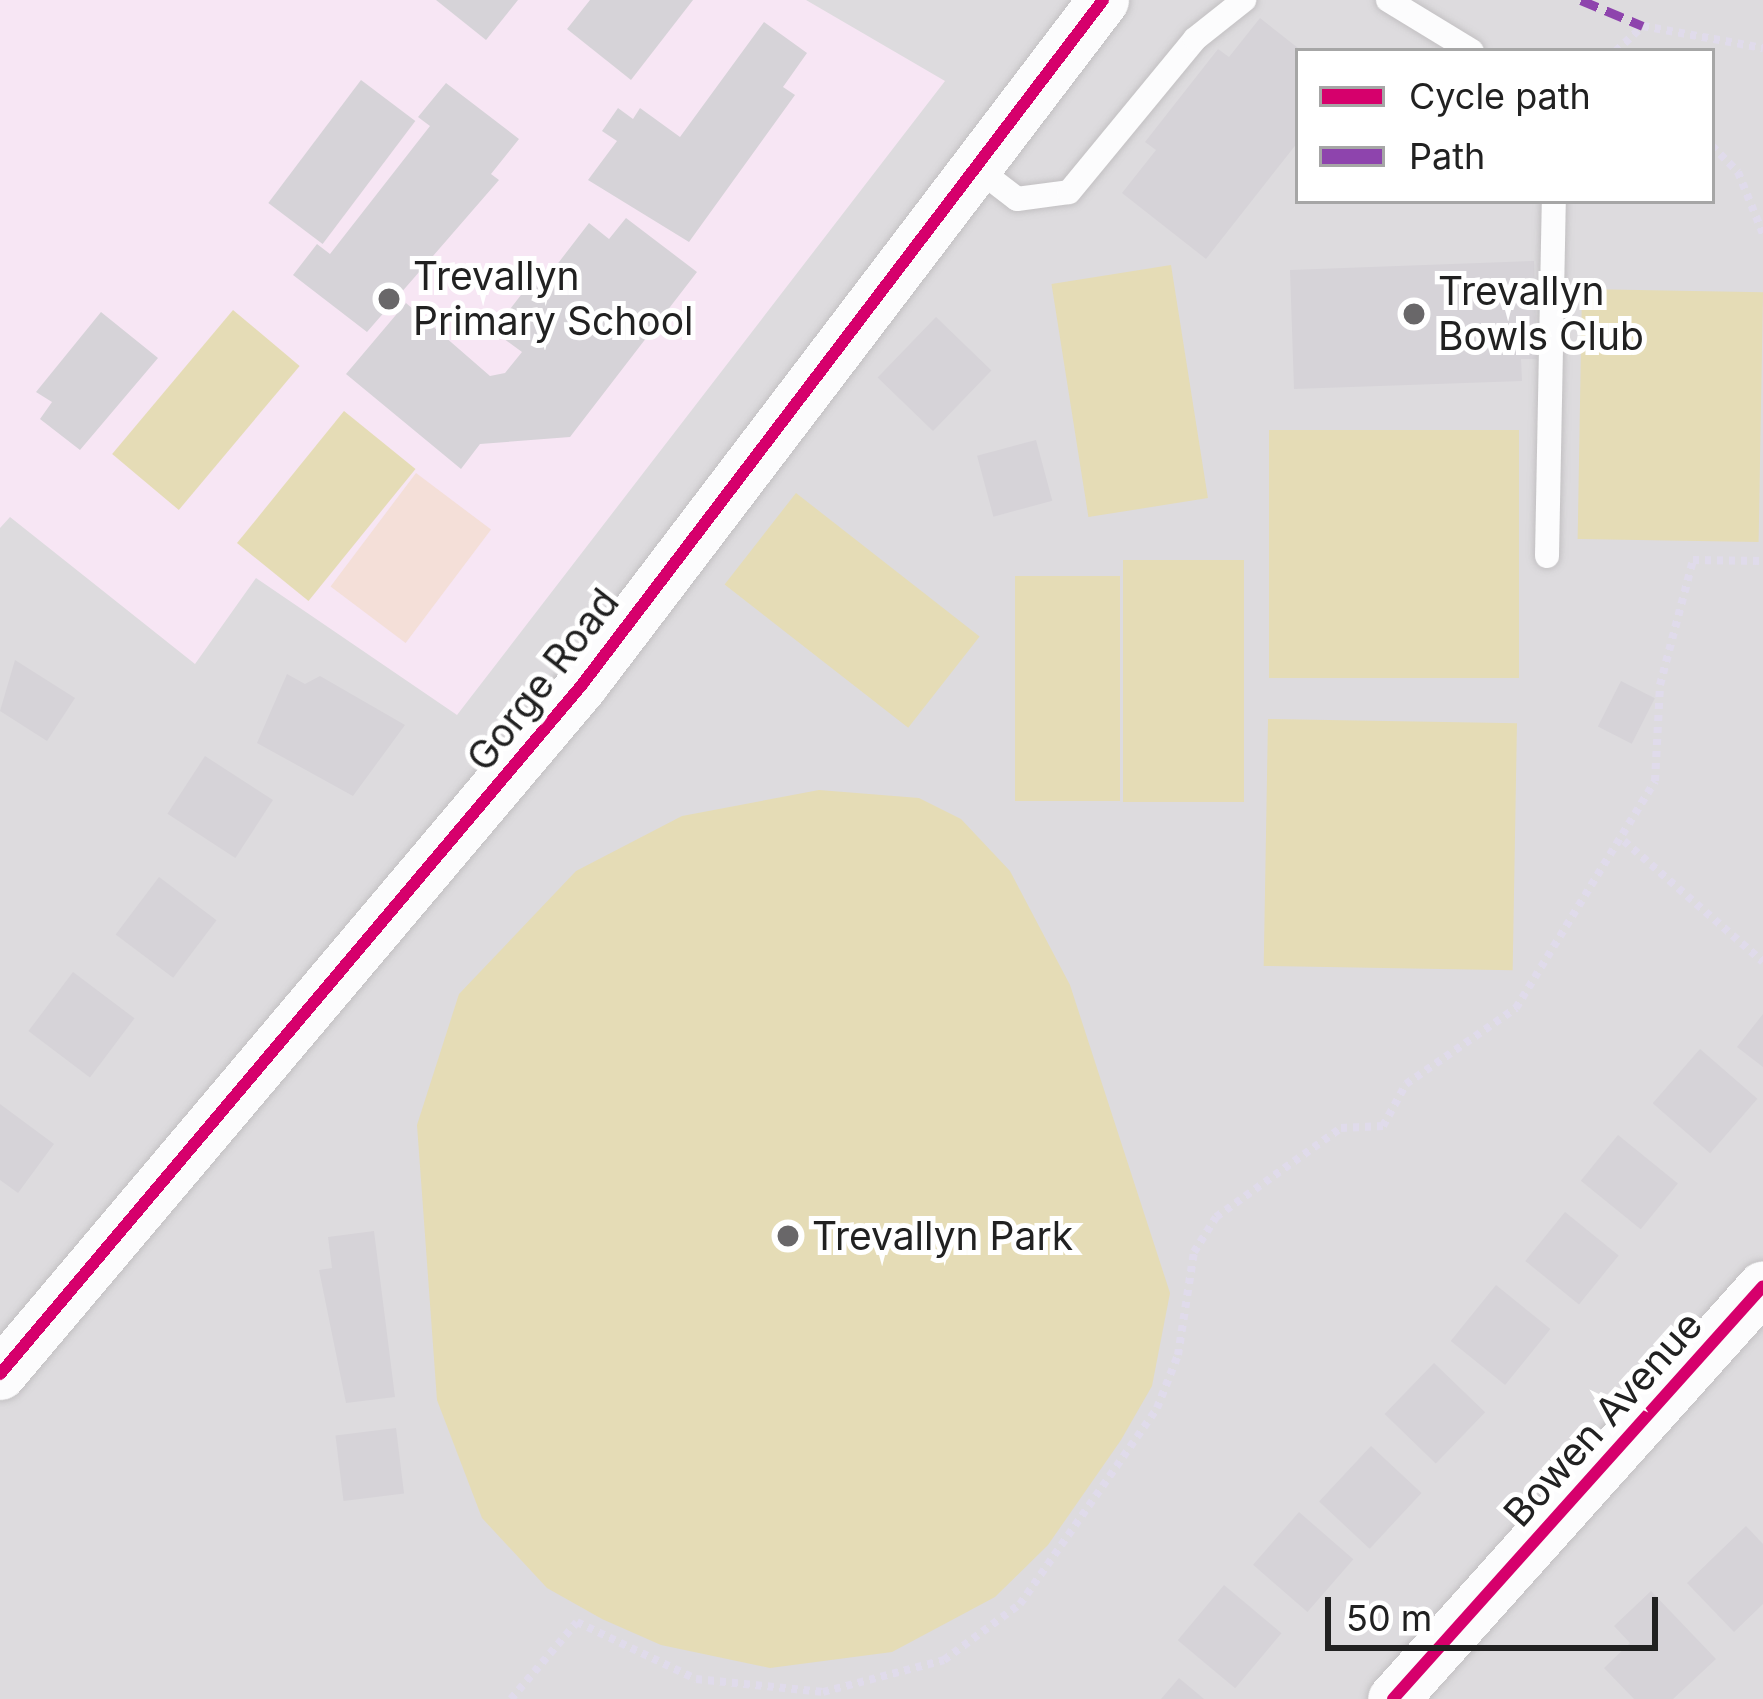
<!DOCTYPE html>
<html>
<head>
<meta charset="utf-8">
<style>
	body { margin:0 }
	#map { position:relative; width:1763px; height:1699px; overflow:hidden; background:#eee9ef; font-family:Inter,sans-serif }
	div>[style] { position:absolute }
	.residential>* { inset:0; background:#dddbde }
	.education>* { inset:0; background:#f7e6f4 }
	.park>* { inset:0; background:#f4dfd8; transform-origin:0 0 }
	.pitch>* { inset:0; background:#e5dcb6; transform-origin:0 0 }
	.building>* { inset:0; background:#d6d3d8; transform-origin:0 0 }
	.path>* { height:8px; margin-top:-4px; transform-origin:0; background:repeating-linear-gradient(90deg,#e0dbeb 0 6px,transparent 0 12px) }
	.roads { filter:drop-shadow(0 0 3px #c2c0c2) drop-shadow(0 0 3px #c2c0c2) }
	.service>* { height:24px; margin:-12px; padding:0 12px; transform-origin:12px; border-radius:12px; background:#fcfcfd }
	.minor>* { height:51px; margin:-25.5px; padding:0 25.5px; transform-origin:25.5px; border-radius:25.5px; background:#fcfcfd }
	.quiet>* { height:9px; margin-top:-4.5px; transform-origin:0; background:repeating-linear-gradient(90deg,#8e44ad 0 18px,transparent 0 27px) }
	.cycleway>* { height:12px; margin:-6px; padding:0 6px; transform-origin:6px; border-radius:6px; background:#d6006c }
	.dots>* { width:33px; height:33px; translate:-50% -50%; box-sizing:border-box; border:6px solid #fff; border-radius:50% }
	span { translate:-50% -50%; white-space:nowrap; text-align:center; line-height:1.15; -webkit-text-stroke:10px #fff; paint-order:stroke }
	.poi-label { font-size:39px; color:#212121 }
	.left { translate:0 -50%; text-align:left }
	.street-label { font-size:39px; color:#212121 }
	.legend { position:absolute; left:1295px; top:48px; width:420px; height:156px; box-sizing:border-box; background:#fff; border:3px solid #a6a6a6; margin:0; padding:15px 21px; list-style:none; font-size:36px; color:#212121 }
	.legend li { display:flex; align-items:center; gap:24px; height:60px }
	.legend b { width:60px; border:3px solid #a6a6a6 }
	.scale { position:absolute; left:1325px; top:1597px; width:333px; height:54px; box-sizing:border-box; border:6px solid #212121; border-top:0; padding-left:15px; font-size:36px; line-height:42px; white-space:nowrap; color:#212121; -webkit-text-stroke:9px #fff; paint-order:stroke }
</style>
</head>
<body>
<div id="map">
	<div class="residential">
		<i style="clip-path:polygon(evenodd,0 0,1763px 0,1763px 1699px,0 1699px,0 0,1298px 51px,1712px 51px,1712px 201px,1298px 201px,1298px 51px)"></i>
	</div>
	<div class="education">
		<i style="clip-path:polygon(0 0,806px 0,945px 81px,457px 715px,256px 578px,195px 664px,10px 517px,0 528px)"></i>
	</div>
	<div class="park">
		<i style="left:416px;top:473px;width:94px;height:142px;rotate:37deg"></i>
	</div>
	<div class="pitch">
		<i style="left:1171px;top:265px;width:236px;height:121px;rotate:81deg"></i>
		<i style="left:1582px;top:289px;width:181px;height:250px;rotate:1deg"></i>
		<i style="left:233px;top:310px;width:87px;height:188px;rotate:40deg"></i>
		<i style="left:344px;top:411px;width:92px;height:170px;rotate:39deg"></i>
		<i style="left:1269px;top:430px;width:250px;height:248px"></i>
		<i style="left:796px;top:493px;width:233px;height:116px;rotate:38deg"></i>
		<i style="left:1123px;top:560px;width:121px;height:242px"></i>
		<i style="left:1120px;top:576px;width:225px;height:105px;rotate:90deg"></i>
		<i style="left:1268px;top:719px;width:249px;height:247px;rotate:1deg"></i>
		<i style="clip-path:polygon(819px 790px,919px 798px,961px 819px,1010px 871px,1070px 985px,1170px 1293px,1152px 1386px,1121px 1440px,1048px 1545px,995px 1597px,892px 1652px,770px 1668px,661px 1645px,602px 1619px,547px 1588px,482px 1518px,437px 1400px,417px 1125px,459px 994px,576px 871px,682px 816px)"></i>
	</div>
	<div class="building">
		<i style="clip-path:polygon(436px 0,518px 0,486px 40px)"></i>
		<i style="clip-path:polygon(590px 0,693px 0,631px 80px,567px 29px)"></i>
		<i style="clip-path:polygon(1260px 18px,1298px 48px,1298px 142px,1206px 259px,1122px 193px,1156px 150px,1145px 142px,1218px 49px,1229px 57px)"></i>
		<i style="clip-path:polygon(764px 22px,807px 53px,783px 87px,795px 95px,689px 242px,588px 180px,617px 141px,602px 131px,618px 108px,633px 119px,640px 108px,680px 137px)"></i>
		<i style="left:361px;top:80px;width:68px;height:154px;rotate:37deg"></i>
		<i style="clip-path:polygon(446px 83px,519px 139px,491px 174px,499px 180px,367px 332px,293px 275px,317px 244px,330px 254px,430px 126px,418px 117px)"></i>
		<i style="clip-path:polygon(626px 218px,697px 272px,570px 437px,480px 444px,461px 469px,346px 374px,406px 303px,490px 376px,505px 373px,522px 352px,493px 331px,531px 282px,539px 288px,589px 223px,609px 239px)"></i>
		<i style="clip-path:polygon(1534px 261px,1537px 359px,1521px 359px,1522px 381px,1294px 389px,1290px 270px)"></i>
		<i style="clip-path:polygon(101px 312px,158px 358px,80px 450px,40px 419px,52px 402px,36px 392px)"></i>
		<i style="left:936px;top:317px;width:77px;height:84px;rotate:44deg"></i>
		<i style="left:1036px;top:440px;width:63px;height:61px;rotate:75deg"></i>
		<i style="clip-path:polygon(15px 660px,75px 698px,47px 741px,0 711px)"></i>
		<i style="clip-path:polygon(287px 674px,305px 684px,320px 676px,405px 725px,353px 796px,257px 743px)"></i>
		<i style="left:1621px;top:681px;width:38px;height:51px;rotate:27deg"></i>
		<i style="left:205px;top:756px;width:81px;height:69px;rotate:33deg"></i>
		<i style="left:159px;top:877px;width:72px;height:72px;rotate:37deg"></i>
		<i style="left:73px;top:972px;width:77px;height:74px;rotate:37deg"></i>
		<i style="clip-path:polygon(1763px 1014px,1763px 1067px,1737px 1047px)"></i>
		<i style="left:1700px;top:1049px;width:76px;height:72px;rotate:41deg"></i>
		<i style="clip-path:polygon(0 1104px,54px 1144px,18px 1193px,0 1180px)"></i>
		<i style="left:1618px;top:1135px;width:77px;height:59px;rotate:39deg"></i>
		<i style="left:1565px;top:1212px;width:69px;height:63px;rotate:39deg"></i>
		<i style="clip-path:polygon(374px 1231px,395px 1397px,346px 1403px,319px 1270px,332px 1268px,328px 1237px)"></i>
		<i style="left:1496px;top:1285px;width:70px;height:72px;rotate:39deg"></i>
		<i style="left:1434px;top:1363px;width:71px;height:71px;rotate:44deg"></i>
		<i style="left:396px;top:1428px;width:66px;height:61px;rotate:83deg"></i>
		<i style="left:1371px;top:1446px;width:69px;height:76px;rotate:43deg"></i>
		<i style="left:1299px;top:1512px;width:72px;height:70px;rotate:41deg"></i>
		<i style="clip-path:polygon(1746px 1526px,1763px 1544px,1763px 1604px,1734px 1632px,1687px 1583px)"></i>
		<i style="left:1224px;top:1585px;width:75px;height:72px;rotate:40deg"></i>
		<i style="clip-path:polygon(1651px 1591px,1716px 1659px,1673px 1699px,1634px 1699px,1604px 1668px,1630px 1643px,1614px 1626px)"></i>
		<i style="clip-path:polygon(1179px 1678px,1204px 1699px,1161px 1699px)"></i>
	</div>
	<div class="path">
		<i style="left:1616px;top:51px;width:37px;rotate:-43deg"></i>
		<i style="left:1643px;top:26px;width:122px;rotate:10.4deg"></i>
		<i style="left:1712px;top:146px;width:37px;rotate:45deg"></i>
		<i style="left:1738px;top:172px;width:67px;rotate:68deg"></i>
		<i style="left:1624px;top:841px;width:184px;rotate:41deg"></i>
		<i style="left:511px;top:1699px;width:101px;rotate:-49.4deg"></i>
		<i style="left:577px;top:1622px;width:132px;rotate:25.6deg"></i>
		<i style="left:696px;top:1679px;width:128px;rotate:5.8deg"></i>
		<i style="left:823px;top:1692px;width:125px;rotate:-14.8deg"></i>
		<i style="left:944px;top:1660px;width:94px;rotate:-36.4deg"></i>
		<i style="left:1020px;top:1604px;width:239px;rotate:-55deg"></i>
		<i style="left:1157px;top:1408px;width:57px;rotate:-68.4deg"></i>
		<i style="left:1178px;top:1355px;width:104px;rotate:-81.2deg"></i>
		<i style="left:1194px;top:1252px;width:41px;rotate:-57.8deg"></i>
		<i style="left:1216px;top:1217px;width:153px;rotate:-35.5deg"></i>
		<i style="left:1341px;top:1128px;width:42px;rotate:-2.7deg"></i>
		<i style="left:1383px;top:1126px;width:48px;rotate:-61.3deg"></i>
		<i style="left:1406px;top:1084px;width:134px;rotate:-34.6deg"></i>
		<i style="left:1516px;top:1008px;width:266px;rotate:-58.5deg"></i>
		<i style="left:1655px;top:781px;width:96px;rotate:-87deg"></i>
		<i style="left:1660px;top:685px;width:129px;rotate:-75.2deg"></i>
		<i style="left:1693px;top:560px;width:70px;rotate:0.8deg"></i>
	</div>
	<div class="roads">
		<div class="service">
			<i style="left:1388px;top:0;width:98px;rotate:31.3deg"></i>
			<i style="left:974px;top:166px;width:54px;rotate:37.5deg"></i>
			<i style="left:1017px;top:199px;width:52px;rotate:-7.7deg"></i>
			<i style="left:1069px;top:192px;width:198px;rotate:-50.5deg"></i>
			<i style="left:1195px;top:39px;width:63px;rotate:-38.5deg"></i>
			<i style="left:1547px;top:556px;width:355px;rotate:-88.9deg"></i>
		</div>
		<div class="minor">
			<i style="left:0;top:1374px;width:901px;rotate:-49.82deg"></i>
			<i style="left:581px;top:686px;width:862px;rotate:-52.73deg"></i>
			<i style="left:1393px;top:1699px;width:554px;rotate:-48.14deg"></i>
		</div>
	</div>
	<div class="quiet">
		<i style="left:1581px;top:0;width:67px;rotate:22.8deg"></i>
	</div>
	<div class="cycleway">
		<i style="left:0;top:1374px;width:901px;rotate:-49.82deg"></i>
		<i style="left:581px;top:686px;width:862px;rotate:-52.73deg"></i>
		<i style="left:1393px;top:1699px;width:554px;rotate:-48.14deg"></i>
	</div>
	<div class="dots">
		<i style="left:389px;top:299px;background:#696769"></i>
		<i style="left:1414px;top:314px;background:#696769"></i>
		<i style="left:788px;top:1236px;background:#696769"></i>
	</div>
	<div class="poi-label">
		<span class="left" style="left:413px;top:299px">Trevallyn<br>Primary School</span>
		<span class="left" style="left:1438px;top:314px">Trevallyn<br>Bowls Club</span>
		<span class="left" style="left:812px;top:1236px">Trevallyn Park</span>
	</div>
	<div class="street-label">
		<span style="left:543px;top:680px;rotate:-52deg">Gorge Road</span>
		<span style="left:1603px;top:1419px;rotate:-48deg">Bowen Avenue</span>
	</div>
	<ul class="legend">
	<li><b style="height:15px;background:#d6006c"></b>Cycle path</li>
	<li><b style="height:15px;background:#8e44ad"></b>Path</li>
	</ul>
	<div class="scale">50 m</div>
</div>
</body>
</html>
